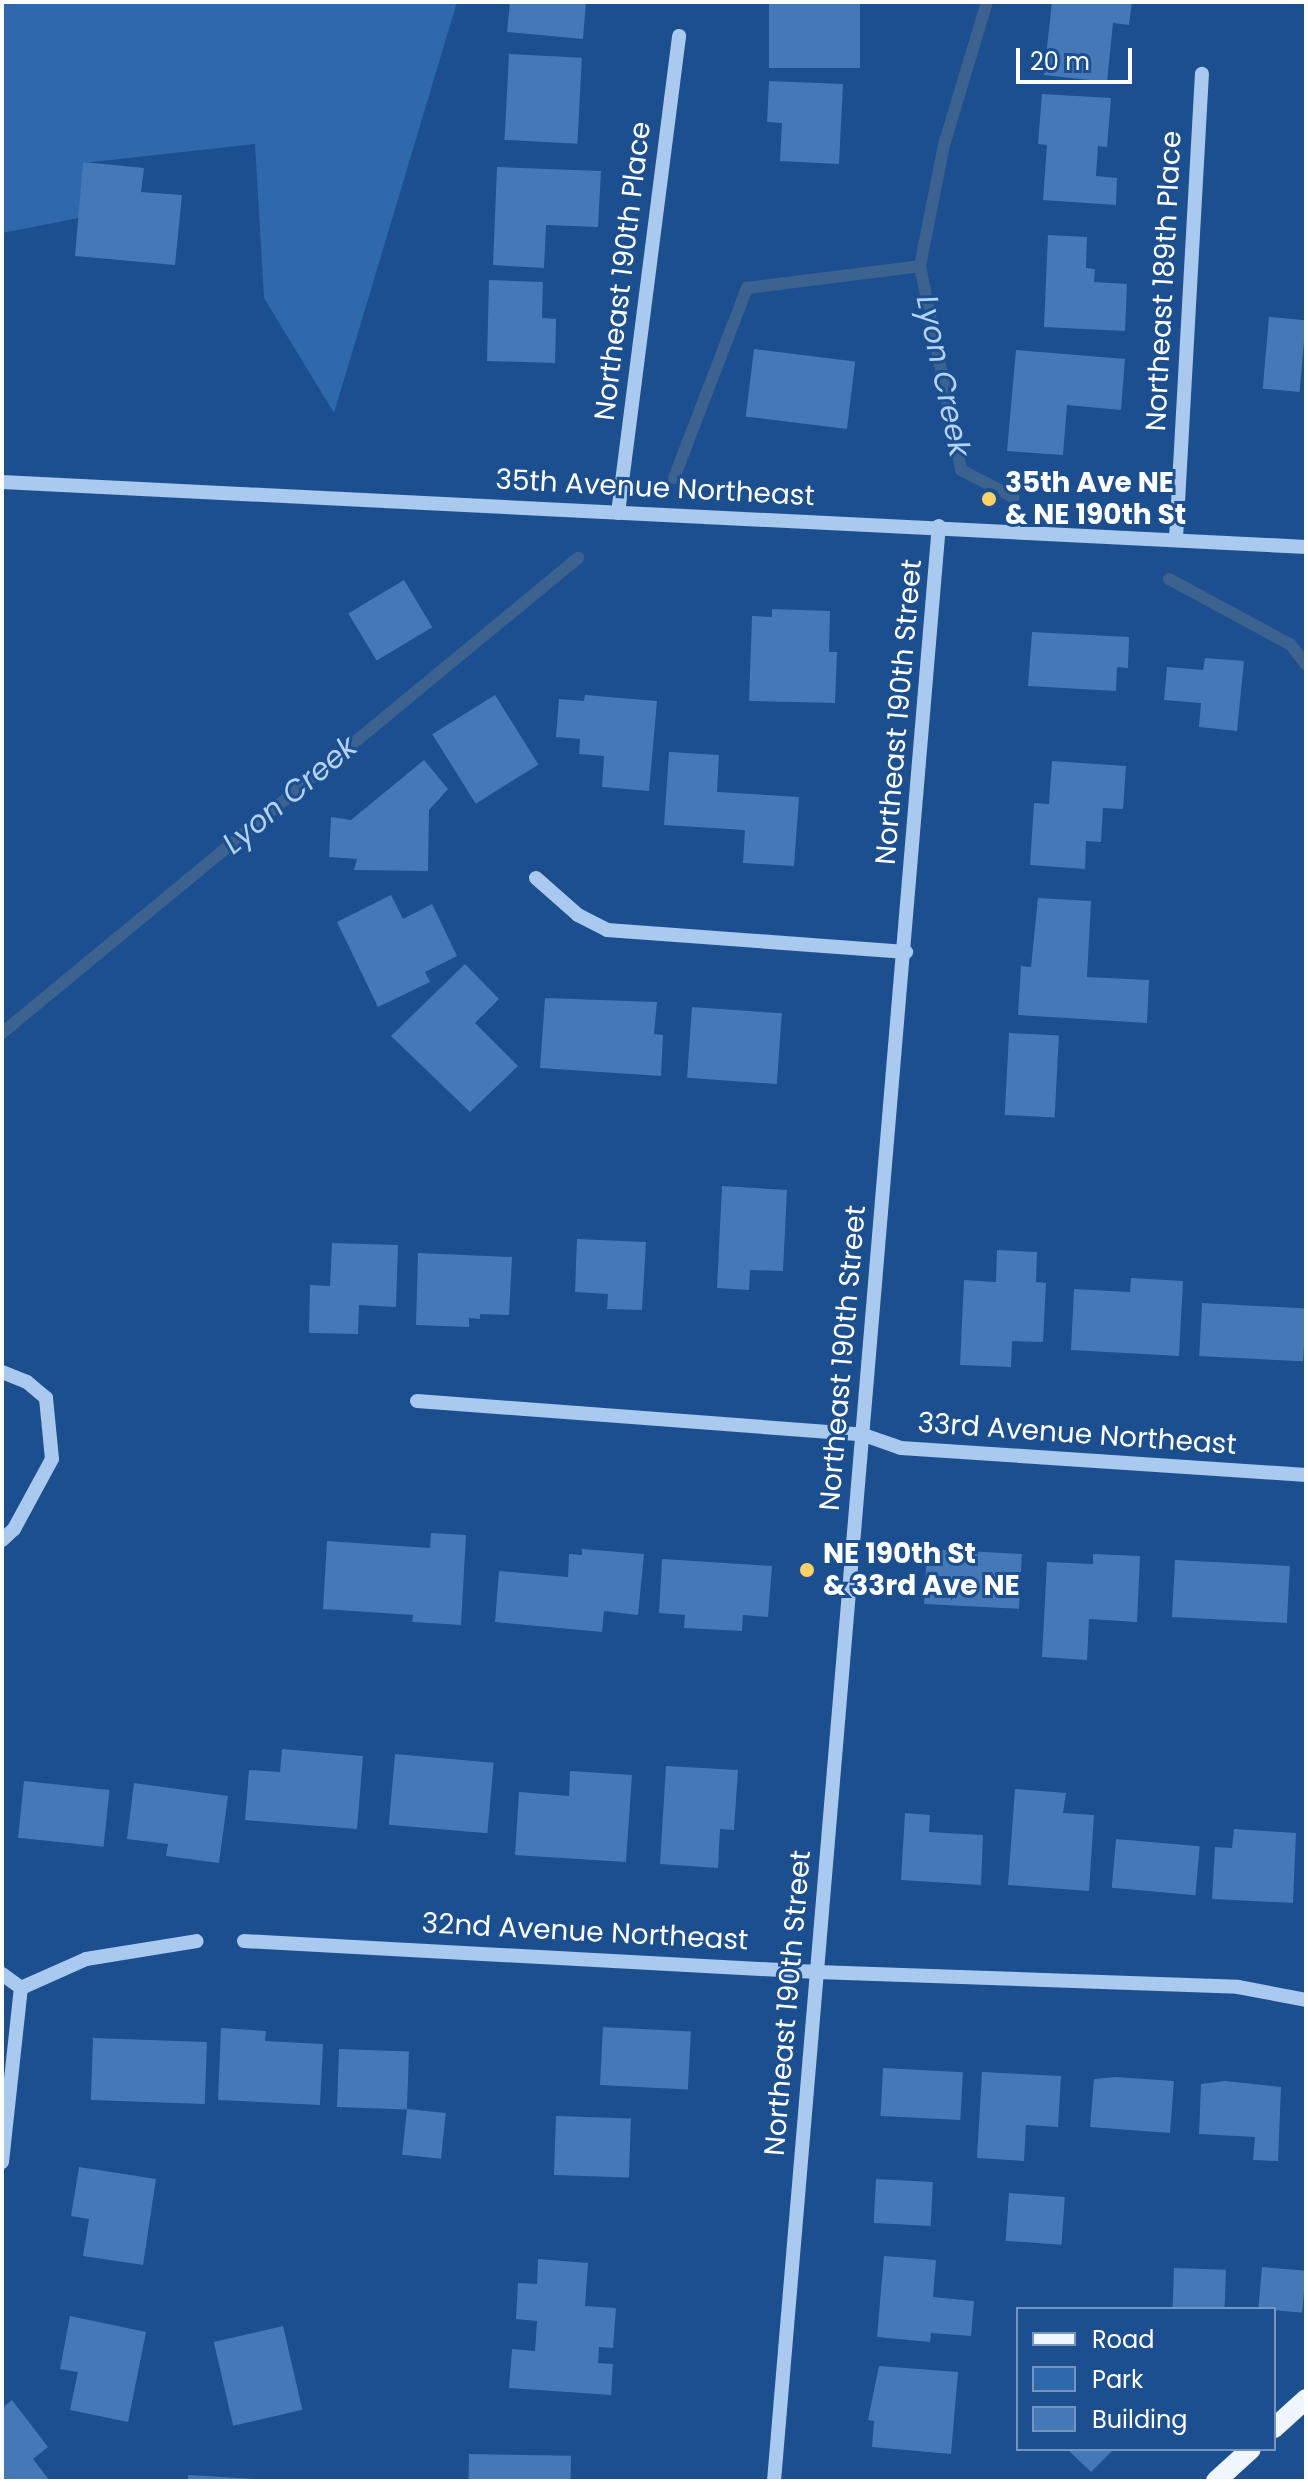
<!DOCTYPE html>
<html>
<head>
<meta charset="utf-8">
<style>
	body { margin:0 }
	#map { position:relative; width:1308px; height:2483px; overflow:hidden; background:#1b4f8f; font-family:Poppins,sans-serif }
	div>[style] { position:absolute }
	.green>* { inset:0; background:#2e69ad }
	.stream>* { height:12px; margin:-6px; padding:0 6px; transform-origin:6px; border-radius:6px; background:#3c6290 }
	.building>* { inset:0; background:#4478b7; transform-origin:0 0 }
	.minor>* { height:14px; margin:-7px; padding:0 7px; transform-origin:7px; border-radius:7px; background:#a9c9ee }
	.major>* { height:20px; margin:-10px; padding:0 10px; transform-origin:10px; border-radius:10px; background:#f0f6ff }
	.dots>* { width:22px; height:22px; translate:-50% -50%; box-sizing:border-box; border:4px solid #1b4f8f; border-radius:50% }
	span { translate:-50% -50%; white-space:nowrap; text-align:center; line-height:1.15; -webkit-text-stroke:6px #1b4f8f; paint-order:stroke }
	.street-label { font-size:28px; color:#fff }
	.poi-label { font-size:28px; color:#fff; font-weight:700 }
	.left { translate:0 -50%; text-align:left }
	.water-label { font-size:30px; color:#b5d3f5; font-style:italic }
	.frame { position:absolute; inset:0; border:4px solid #fff; pointer-events:none }
	.legend { position:absolute; left:1016px; top:2307px; width:260px; height:144px; box-sizing:border-box; background:#1b4f8f; border:2px solid #7695bc; margin:0; padding:10px 14px; list-style:none; font-size:24px; color:#fff }
	.legend li { display:flex; align-items:center; gap:16px; height:40px }
	.legend b { width:40px; border:2px solid #7695bc }
	.scale { position:absolute; left:1016px; top:48px; width:116px; height:36px; box-sizing:border-box; border:4px solid #fff; border-top:0; padding-left:10px; font-size:24px; line-height:28px; white-space:nowrap; color:#fff; -webkit-text-stroke:6px #1b4f8f; paint-order:stroke }
</style>
</head>
<body>
<div id="map">
	<div class="green">
		<i style="clip-path:polygon(2px 2px,457px 2px,334px 413px,264px 298px,255px 144px,83px 163px,79px 218px,2px 233px)"></i>
	</div>
	<div class="stream">
		<i style="left:920px;top:266px;width:123px;rotate:-78.8deg"></i>
		<i style="left:944px;top:145px;width:149px;rotate:-73.3deg"></i>
		<i style="left:674px;top:478px;width:204px;rotate:-69deg"></i>
		<i style="left:747px;top:288px;width:174px;rotate:-7.2deg"></i>
		<i style="left:920px;top:266px;width:208px;rotate:78.6deg"></i>
		<i style="left:961px;top:470px;width:59px;rotate:27.4deg"></i>
		<i style="left:1169px;top:579px;width:139px;rotate:28.4deg"></i>
		<i style="left:1291px;top:645px;width:25px;rotate:53deg"></i>
		<i style="left:2px;top:1033px;width:747px;rotate:-39.51deg"></i>
	</div>
	<div class="building">
		<i style="clip-path:polygon(510px 2px,586px 2px,583px 39px,507px 32px)"></i>
		<i style="left:769px;top:2px;width:91px;height:66px"></i>
		<i style="clip-path:polygon(1052px 2px,1132px 2px,1129px 25px,1113px 23px,1107px 82px,1044px 75px)"></i>
		<i style="left:509px;top:54px;width:73px;height:86px;rotate:3deg"></i>
		<i style="clip-path:polygon(769px 81px,843px 84px,839px 164px,780px 161px,782px 123px,767px 122px)"></i>
		<i style="clip-path:polygon(1042px 94px,1111px 98px,1107px 147px,1098px 146px,1096px 176px,1117px 178px,1116px 205px,1043px 200px,1047px 145px,1038px 144px)"></i>
		<i style="clip-path:polygon(83px 162px,144px 168px,141px 192px,182px 195px,175px 265px,75px 256px)"></i>
		<i style="clip-path:polygon(497px 167px,601px 171px,598px 227px,546px 225px,544px 268px,493px 265px)"></i>
		<i style="clip-path:polygon(1048px 235px,1087px 237px,1086px 268px,1095px 269px,1094px 282px,1127px 284px,1125px 331px,1044px 327px)"></i>
		<i style="clip-path:polygon(489px 280px,543px 282px,542px 318px,556px 319px,555px 363px,487px 361px)"></i>
		<i style="left:1269px;top:317px;width:37px;height:72px;rotate:5deg"></i>
		<i style="left:754px;top:349px;width:102px;height:68px;rotate:7deg"></i>
		<i style="clip-path:polygon(1016px 350px,1125px 359px,1121px 410px,1067px 405px,1063px 455px,1007px 451px)"></i>
		<i style="left:404px;top:580px;width:55px;height:65px;rotate:59deg"></i>
		<i style="clip-path:polygon(772px 609px,830px 611px,829px 652px,837px 652px,835px 703px,749px 701px,752px 616px,772px 617px)"></i>
		<i style="clip-path:polygon(1032px 632px,1129px 637px,1128px 668px,1117px 667px,1116px 691px,1028px 686px)"></i>
		<i style="clip-path:polygon(1205px 658px,1244px 661px,1237px 731px,1199px 727px,1201px 703px,1164px 700px,1167px 667px,1203px 670px)"></i>
		<i style="left:495px;top:695px;width:82px;height:74px;rotate:58deg"></i>
		<i style="clip-path:polygon(585px 695px,657px 701px,649px 791px,602px 787px,604px 756px,579px 754px,580px 739px,556px 737px,559px 699px,584px 701px)"></i>
		<i style="clip-path:polygon(669px 752px,719px 755px,717px 792px,799px 797px,794px 866px,743px 863px,745px 830px,664px 825px)"></i>
		<i style="clip-path:polygon(424px 760px,448px 789px,429px 810px,428px 871px,354px 870px,357px 859px,329px 857px,331px 817px,351px 820px)"></i>
		<i style="clip-path:polygon(1052px 761px,1126px 766px,1123px 809px,1103px 808px,1101px 842px,1086px 841px,1085px 869px,1030px 865px,1034px 803px,1049px 804px)"></i>
		<i style="clip-path:polygon(391px 895px,403px 919px,432px 904px,457px 956px,425px 972px,430px 982px,378px 1007px,337px 922px)"></i>
		<i style="clip-path:polygon(1038px 898px,1091px 901px,1087px 977px,1149px 980px,1147px 1023px,1018px 1015px,1021px 966px,1031px 967px)"></i>
		<i style="clip-path:polygon(465px 964px,499px 999px,475px 1023px,518px 1066px,470px 1112px,391px 1036px)"></i>
		<i style="clip-path:polygon(545px 998px,657px 1002px,654px 1034px,663px 1035px,661px 1076px,540px 1068px)"></i>
		<i style="left:692px;top:1007px;width:90px;height:71px;rotate:4deg"></i>
		<i style="left:1009px;top:1033px;width:50px;height:82px;rotate:3deg"></i>
		<i style="clip-path:polygon(722px 1186px,787px 1190px,783px 1271px,750px 1270px,749px 1290px,717px 1288px)"></i>
		<i style="clip-path:polygon(577px 1239px,646px 1242px,642px 1310px,607px 1309px,608px 1294px,575px 1292px)"></i>
		<i style="clip-path:polygon(332px 1243px,398px 1245px,396px 1307px,359px 1305px,358px 1334px,309px 1333px,310px 1285px,330px 1286px)"></i>
		<i style="clip-path:polygon(997px 1250px,1037px 1252px,1036px 1282px,1046px 1283px,1043px 1342px,1012px 1341px,1011px 1367px,960px 1365px,964px 1280px,996px 1282px)"></i>
		<i style="clip-path:polygon(418px 1253px,512px 1257px,509px 1315px,480px 1314px,480px 1319px,469px 1318px,469px 1327px,416px 1325px)"></i>
		<i style="clip-path:polygon(1131px 1278px,1183px 1281px,1179px 1356px,1071px 1350px,1074px 1289px,1130px 1292px)"></i>
		<i style="left:1202px;top:1303px;width:104px;height:53px;rotate:3deg"></i>
		<i style="clip-path:polygon(431px 1533px,466px 1535px,461px 1625px,412px 1622px,413px 1615px,323px 1609px,327px 1541px,430px 1548px)"></i>
		<i style="clip-path:polygon(582px 1549px,644px 1554px,638px 1615px,604px 1611px,602px 1632px,495px 1622px,499px 1571px,568px 1577px,569px 1554px,582px 1555px)"></i>
		<i style="left:927px;top:1549px;width:95px;height:55px;rotate:3deg"></i>
		<i style="clip-path:polygon(1093px 1554px,1140px 1556px,1137px 1622px,1089px 1619px,1087px 1660px,1042px 1657px,1047px 1562px,1093px 1564px)"></i>
		<i style="clip-path:polygon(662px 1559px,772px 1566px,768px 1617px,743px 1615px,742px 1631px,684px 1628px,685px 1615px,659px 1613px)"></i>
		<i style="left:1175px;top:1560px;width:115px;height:57px;rotate:3deg"></i>
		<i style="clip-path:polygon(282px 1749px,363px 1756px,357px 1829px,245px 1820px,249px 1770px,280px 1772px)"></i>
		<i style="left:395px;top:1754px;width:99px;height:71px;rotate:5deg"></i>
		<i style="clip-path:polygon(666px 1766px,738px 1770px,734px 1830px,720px 1829px,718px 1868px,660px 1864px)"></i>
		<i style="clip-path:polygon(570px 1771px,632px 1775px,626px 1862px,515px 1855px,519px 1792px,569px 1796px)"></i>
		<i style="left:24px;top:1781px;width:86px;height:57px;rotate:6deg"></i>
		<i style="clip-path:polygon(134px 1783px,228px 1796px,219px 1863px,166px 1856px,168px 1844px,127px 1839px)"></i>
		<i style="clip-path:polygon(1015px 1789px,1066px 1793px,1063px 1813px,1094px 1815px,1089px 1891px,1008px 1885px)"></i>
		<i style="clip-path:polygon(905px 1813px,930px 1815px,929px 1832px,983px 1835px,981px 1885px,901px 1880px)"></i>
		<i style="clip-path:polygon(1234px 1829px,1296px 1833px,1293px 1903px,1212px 1899px,1215px 1847px,1232px 1848px)"></i>
		<i style="left:1116px;top:1839px;width:84px;height:49px;rotate:5deg"></i>
		<i style="left:603px;top:2027px;width:88px;height:58px;rotate:3deg"></i>
		<i style="clip-path:polygon(221px 2028px,266px 2031px,265px 2041px,323px 2044px,320px 2105px,218px 2100px)"></i>
		<i style="left:93px;top:2038px;width:114px;height:62px;rotate:2deg"></i>
		<i style="left:339px;top:2049px;width:70px;height:58px;rotate:2deg"></i>
		<i style="left:883px;top:2068px;width:80px;height:48px;rotate:3deg"></i>
		<i style="clip-path:polygon(982px 2072px,1061px 2076px,1058px 2127px,1026px 2125px,1024px 2161px,977px 2158px)"></i>
		<i style="clip-path:polygon(1115px 2077px,1174px 2081px,1170px 2133px,1090px 2127px,1094px 2079px)"></i>
		<i style="clip-path:polygon(1225px 2081px,1281px 2087px,1278px 2161px,1253px 2160px,1255px 2137px,1199px 2134px,1201px 2084px)"></i>
		<i style="left:407px;top:2109px;width:39px;height:46px;rotate:6deg"></i>
		<i style="left:556px;top:2116px;width:75px;height:59px;rotate:2deg"></i>
		<i style="clip-path:polygon(79px 2167px,156px 2179px,143px 2265px,83px 2256px,89px 2219px,71px 2216px)"></i>
		<i style="left:876px;top:2179px;width:57px;height:44px;rotate:3deg"></i>
		<i style="left:1009px;top:2193px;width:56px;height:48px;rotate:4deg"></i>
		<i style="clip-path:polygon(884px 2256px,936px 2260px,933px 2297px,974px 2301px,971px 2336px,931px 2333px,930px 2342px,877px 2337px)"></i>
		<i style="clip-path:polygon(538px 2259px,588px 2263px,585px 2306px,616px 2308px,613px 2348px,599px 2347px,598px 2363px,613px 2364px,611px 2395px,509px 2388px,512px 2349px,535px 2351px,537px 2321px,516px 2319px,518px 2283px,537px 2284px)"></i>
		<i style="left:1262px;top:2267px;width:44px;height:42px;rotate:5deg"></i>
		<i style="left:1174px;top:2268px;width:52px;height:41px;rotate:2deg"></i>
		<i style="clip-path:polygon(70px 2316px,146px 2332px,128px 2422px,70px 2410px,78px 2372px,60px 2369px)"></i>
		<i style="left:283px;top:2326px;width:86px;height:71px;rotate:77deg"></i>
		<i style="clip-path:polygon(879px 2366px,958px 2372px,951px 2454px,872px 2447px,874px 2421px,868px 2420px)"></i>
		<i style="clip-path:polygon(12px 2400px,48px 2447px,33px 2459px,50px 2481px,2px 2481px,2px 2408px)"></i>
		<i style="clip-path:polygon(1067px 2449px,1114px 2449px,1091px 2472px)"></i>
		<i style="left:469px;top:2454px;width:102px;height:27px;rotate:1deg"></i>
		<i style="clip-path:polygon(188px 2475px,257px 2479px,257px 2481px,188px 2481px)"></i>
	</div>
	<div class="minor">
		<i style="left:2px;top:482px;width:1306px;rotate:2.85deg"></i>
		<i style="left:618px;top:513px;width:481px;rotate:-82.7deg"></i>
		<i style="left:1176px;top:538px;width:465px;rotate:-86.8deg"></i>
		<i style="left:536px;top:878px;width:56px;rotate:41.4deg"></i>
		<i style="left:578px;top:915px;width:33px;rotate:27deg"></i>
		<i style="left:607px;top:930px;width:300px;rotate:4.2deg"></i>
		<i style="left:2px;top:1372px;width:27px;rotate:22deg"></i>
		<i style="left:27px;top:1382px;width:25px;rotate:40deg"></i>
		<i style="left:46px;top:1398px;width:61px;rotate:84.4deg"></i>
		<i style="left:52px;top:1459px;width:80px;rotate:118.5deg"></i>
		<i style="left:14px;top:1529px;width:16px;rotate:137deg"></i>
		<i style="left:417px;top:1401px;width:445px;rotate:4.3deg"></i>
		<i style="left:861px;top:1434px;width:42px;rotate:19.3deg"></i>
		<i style="left:901px;top:1448px;width:406px;rotate:3.8deg"></i>
		<i style="left:244px;top:1941px;width:574px;rotate:3.1deg"></i>
		<i style="left:817px;top:1972px;width:421px;rotate:2deg"></i>
		<i style="left:1238px;top:1987px;width:69px;rotate:10.8deg"></i>
		<i style="left:2px;top:1974px;width:24px;rotate:36deg"></i>
		<i style="left:21px;top:1988px;width:71px;rotate:-24deg"></i>
		<i style="left:86px;top:1959px;width:112px;rotate:-9.2deg"></i>
		<i style="left:2px;top:2162px;width:175px;rotate:-83.8deg"></i>
		<i style="left:774px;top:2481px;width:1962px;rotate:-85.18deg"></i>
	</div>
	<div class="major">
		<i style="left:1274px;top:2428px;width:43px;rotate:-42.2deg"></i>
		<i style="left:1216px;top:2481px;width:47px;rotate:-42.4deg"></i>
	</div>
	<div class="dots">
		<i style="left:989px;top:499px;background:#ffd166"></i>
		<i style="left:807px;top:1570px;background:#ffd166"></i>
	</div>
	<div class="street-label">
		<span style="left:623px;top:271px;rotate:-83deg">Northeast 190th Place</span>
		<span style="left:1164px;top:281px;rotate:-87deg">Northeast 189th Place</span>
		<span style="left:655px;top:488px;rotate:3deg">35th Avenue Northeast</span>
		<span style="left:899px;top:712px;rotate:-85deg">Northeast 190th Street</span>
		<span style="left:843px;top:1358px;rotate:-85deg">Northeast 190th Street</span>
		<span style="left:1077px;top:1434px;rotate:4deg">33rd Avenue Northeast</span>
		<span style="left:585px;top:1932px;rotate:3deg">32nd Avenue Northeast</span>
		<span style="left:788px;top:2003px;rotate:-85deg">Northeast 190th Street</span>
	</div>
	<div class="poi-label">
		<span class="left" style="left:1005px;top:499px">35th Ave NE<br>&amp; NE 190th St</span>
		<span class="left" style="left:823px;top:1570px">NE 190th St<br>&amp; 33rd Ave NE</span>
	</div>
	<div class="water-label">
		<span style="left:943px;top:376px;rotate:78deg">Lyon Creek</span>
		<span style="left:290px;top:795px;rotate:-40deg">Lyon Creek</span>
	</div>
	<div class="frame"></div>
	<ul class="legend">
	<li><b style="height:10px;background:#f0f6ff"></b>Road</li>
	<li><b style="height:22px;background:#2e69ad"></b>Park</li>
	<li><b style="height:22px;background:#4478b7"></b>Building</li>
	</ul>
	<div class="scale">20 m</div>
</div>
</body>
</html>
